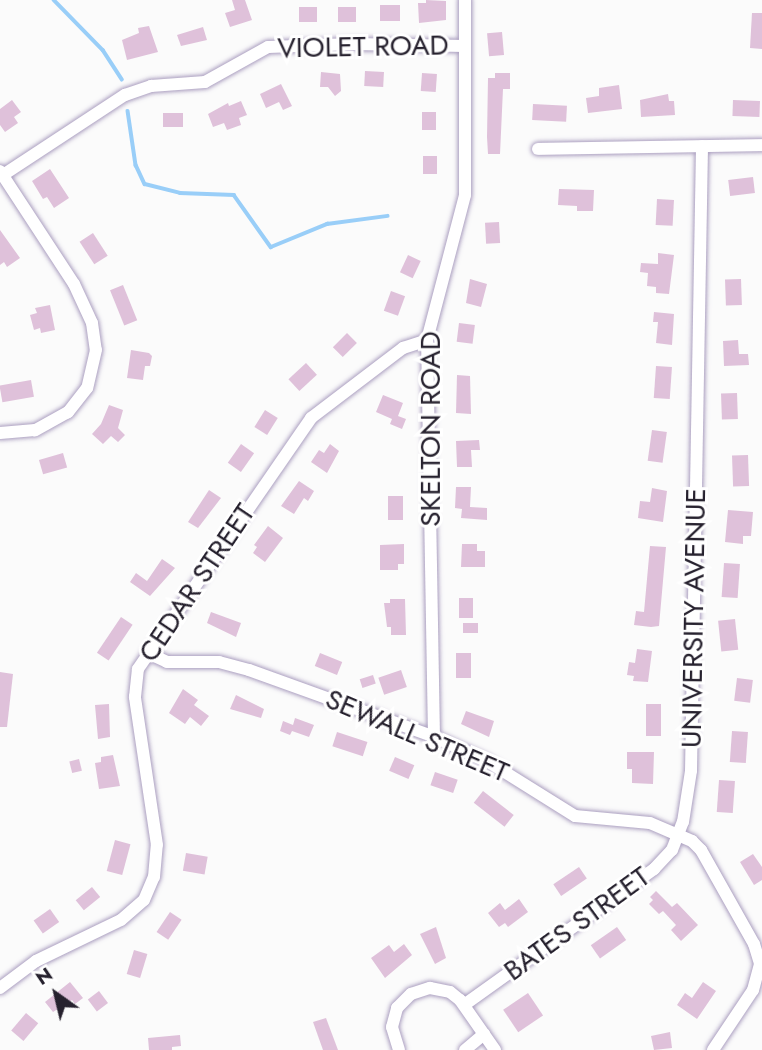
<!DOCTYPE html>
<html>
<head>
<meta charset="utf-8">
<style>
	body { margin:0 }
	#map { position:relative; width:762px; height:1050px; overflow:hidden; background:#fbfbfb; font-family:Jost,sans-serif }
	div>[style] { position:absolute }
	.stream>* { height:3.5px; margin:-1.75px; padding:0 1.75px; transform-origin:1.75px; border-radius:1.75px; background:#99cef8 }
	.building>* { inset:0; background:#dfc1da; transform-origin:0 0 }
	.roads { filter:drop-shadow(0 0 2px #ab9fc0) drop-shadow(0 0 2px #ab9fc0) }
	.minor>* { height:12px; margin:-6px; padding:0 6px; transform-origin:6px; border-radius:6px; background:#fff }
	span { translate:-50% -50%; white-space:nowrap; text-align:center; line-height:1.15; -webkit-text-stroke:6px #fff; paint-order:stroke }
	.street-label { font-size:28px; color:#26212e }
	.north { position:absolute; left:21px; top:959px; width:70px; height:70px; -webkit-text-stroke:5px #fff; paint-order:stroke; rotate:326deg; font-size:19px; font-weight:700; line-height:28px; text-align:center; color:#26212e }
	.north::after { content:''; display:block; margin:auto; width:24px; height:32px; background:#26212e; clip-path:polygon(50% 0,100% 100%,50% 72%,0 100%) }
</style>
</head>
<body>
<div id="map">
	<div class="stream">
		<i style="left:54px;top:0;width:70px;rotate:45.6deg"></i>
		<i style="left:103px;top:50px;width:35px;rotate:57deg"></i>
		<i style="left:128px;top:111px;width:55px;rotate:81.6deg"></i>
		<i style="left:136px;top:165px;width:21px;rotate:65deg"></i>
		<i style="left:145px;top:184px;width:36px;rotate:14deg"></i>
		<i style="left:180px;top:193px;width:54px;rotate:2.1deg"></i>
		<i style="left:234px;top:195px;width:64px;rotate:54.6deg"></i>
		<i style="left:271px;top:247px;width:61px;rotate:-22.3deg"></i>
		<i style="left:327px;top:224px;width:61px;rotate:-7.6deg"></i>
	</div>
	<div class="building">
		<i style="clip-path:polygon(232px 0,245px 0,252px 20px,230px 27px,225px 13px,235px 10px)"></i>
		<i style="clip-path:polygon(426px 0,446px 1px,446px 20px,419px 23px,418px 3px,426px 3px)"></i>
		<i style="left:400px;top:5px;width:16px;height:20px;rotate:90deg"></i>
		<i style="left:299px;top:7px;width:18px;height:15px"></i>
		<i style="left:338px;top:7px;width:18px;height:15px"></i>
		<i style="clip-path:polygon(752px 13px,762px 13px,762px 49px,750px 48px)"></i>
		<i style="clip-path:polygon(149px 26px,158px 52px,127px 60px,122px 40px,139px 33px,138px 28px)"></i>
		<i style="clip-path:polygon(203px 27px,207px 40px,181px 46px,177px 35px)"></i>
		<i style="left:502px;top:32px;width:23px;height:15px;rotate:85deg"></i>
		<i style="left:365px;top:71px;width:19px;height:15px;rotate:3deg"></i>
		<i style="clip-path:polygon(321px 72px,340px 74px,341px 91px,335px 96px,328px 87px,320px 87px)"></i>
		<i style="left:422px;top:73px;width:15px;height:18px;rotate:4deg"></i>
		<i style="clip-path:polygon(495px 73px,510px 73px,510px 89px,503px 89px,500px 154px,488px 154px,487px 137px,488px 78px,495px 78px)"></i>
		<i style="clip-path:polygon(281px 84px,292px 106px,283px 110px,279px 102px,266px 108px,260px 94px)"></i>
		<i style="clip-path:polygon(619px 85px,622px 109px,588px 113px,586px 98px,599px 96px,599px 88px)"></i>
		<i style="clip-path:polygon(668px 94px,669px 101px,674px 101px,675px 115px,641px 117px,640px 100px)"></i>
		<i style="clip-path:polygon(12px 100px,21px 112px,14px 117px,18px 123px,5px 132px,0 125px,0 109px)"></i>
		<i style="left:733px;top:100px;width:27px;height:16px;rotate:2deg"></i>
		<i style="clip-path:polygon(241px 101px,247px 115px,239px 118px,241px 125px,227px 130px,224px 123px,213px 127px,208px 114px,228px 103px,229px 106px)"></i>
		<i style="left:533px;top:104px;width:34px;height:16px;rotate:3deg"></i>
		<i style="left:422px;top:112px;width:14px;height:18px"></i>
		<i style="left:163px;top:113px;width:20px;height:14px"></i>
		<i style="left:423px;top:156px;width:14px;height:18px"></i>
		<i style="clip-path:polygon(50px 169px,69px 198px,54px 208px,47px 197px,43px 199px,32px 181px)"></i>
		<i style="left:753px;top:177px;width:16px;height:25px;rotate:83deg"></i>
		<i style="clip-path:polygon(559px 189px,594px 190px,593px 211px,577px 211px,577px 206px,558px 205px)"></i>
		<i style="left:657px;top:199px;width:17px;height:26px;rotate:3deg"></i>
		<i style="left:499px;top:222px;width:21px;height:14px;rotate:87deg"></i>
		<i style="clip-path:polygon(0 230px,20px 258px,7px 267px,4px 262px,0 265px)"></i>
		<i style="left:93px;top:233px;width:27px;height:16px;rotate:57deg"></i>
		<i style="clip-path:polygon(658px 253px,674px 255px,669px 294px,656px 293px,656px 287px,647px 286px,648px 273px,640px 272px,641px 263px,658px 264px)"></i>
		<i style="left:408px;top:255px;width:14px;height:19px;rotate:25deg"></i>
		<i style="clip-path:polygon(470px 279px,487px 284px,481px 307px,466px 303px)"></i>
		<i style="left:741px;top:279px;width:26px;height:16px;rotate:88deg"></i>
		<i style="left:123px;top:285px;width:38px;height:14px;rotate:68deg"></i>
		<i style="left:391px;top:291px;width:15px;height:21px;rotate:20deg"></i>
		<i style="clip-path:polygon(50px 305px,55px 330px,41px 333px,40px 328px,34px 330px,30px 315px,37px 313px,35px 308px)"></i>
		<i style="clip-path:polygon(654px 312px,674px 314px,672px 345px,656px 343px,658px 322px,653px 322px)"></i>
		<i style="left:459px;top:323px;width:16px;height:19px;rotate:7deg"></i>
		<i style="left:347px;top:333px;width:14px;height:20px;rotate:45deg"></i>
		<i style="clip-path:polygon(738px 340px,739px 354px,748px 354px,749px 365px,724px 366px,723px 341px)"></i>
		<i style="clip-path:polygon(131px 350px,149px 353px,152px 356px,150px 366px,145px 366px,143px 380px,127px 378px)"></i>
		<i style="left:306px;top:363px;width:16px;height:24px;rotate:47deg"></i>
		<i style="left:656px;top:366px;width:16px;height:32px;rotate:4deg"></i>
		<i style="clip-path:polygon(457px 375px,470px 376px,471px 414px,456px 413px)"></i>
		<i style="left:31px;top:380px;width:17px;height:32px;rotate:80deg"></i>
		<i style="left:737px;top:393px;width:26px;height:16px;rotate:88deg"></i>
		<i style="clip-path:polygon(383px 395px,403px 403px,398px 416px,406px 419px,402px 429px,390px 424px,392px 419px,376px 412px)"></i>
		<i style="clip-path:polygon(109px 405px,123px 410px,118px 428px,125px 435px,118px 442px,111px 436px,103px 444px,92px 434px,101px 424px)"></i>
		<i style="left:265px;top:410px;width:15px;height:20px;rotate:32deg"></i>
		<i style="left:652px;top:430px;width:15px;height:31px;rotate:8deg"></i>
		<i style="clip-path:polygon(479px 440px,480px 450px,471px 450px,472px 467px,457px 467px,456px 441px)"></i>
		<i style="left:241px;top:444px;width:16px;height:23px;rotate:35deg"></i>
		<i style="clip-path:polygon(330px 444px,339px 451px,327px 473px,311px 462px,319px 450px,324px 453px)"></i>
		<i style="left:63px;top:453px;width:15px;height:25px;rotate:74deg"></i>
		<i style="left:748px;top:455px;width:31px;height:16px;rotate:88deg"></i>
		<i style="clip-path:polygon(299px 481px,314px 491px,308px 501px,304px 498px,294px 514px,281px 506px)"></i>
		<i style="clip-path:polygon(456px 487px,471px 487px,470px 507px,487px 508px,487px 520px,461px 518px,462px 509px,455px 508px)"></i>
		<i style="clip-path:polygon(652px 488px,667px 491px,663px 522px,638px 518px,640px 501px,650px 502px)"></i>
		<i style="clip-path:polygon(209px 490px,221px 498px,198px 528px,188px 522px)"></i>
		<i style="left:403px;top:496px;width:24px;height:15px;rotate:90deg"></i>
		<i style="clip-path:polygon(728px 510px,753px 512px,751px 536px,743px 536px,743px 544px,725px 542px)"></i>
		<i style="clip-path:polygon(268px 526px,283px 538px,265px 562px,253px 553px,257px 547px,254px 545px)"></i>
		<i style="clip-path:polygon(404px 544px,404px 564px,398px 564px,398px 570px,380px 570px,380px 545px)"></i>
		<i style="clip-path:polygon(462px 544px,477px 544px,477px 551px,485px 551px,485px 567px,461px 567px)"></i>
		<i style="clip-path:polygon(650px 546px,666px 547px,659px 626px,651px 627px,634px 625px,636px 611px,644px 612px)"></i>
		<i style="clip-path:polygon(162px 559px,175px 568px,150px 596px,130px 582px,136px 573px,147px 581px)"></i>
		<i style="left:724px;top:563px;width:16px;height:34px;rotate:4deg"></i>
		<i style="left:459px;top:598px;width:14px;height:20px"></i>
		<i style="clip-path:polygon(390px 599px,405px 599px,406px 635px,391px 635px,391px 627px,387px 627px,384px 603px,390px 603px)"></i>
		<i style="clip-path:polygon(211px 612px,241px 623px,236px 637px,207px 623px)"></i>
		<i style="left:121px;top:617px;width:14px;height:43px;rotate:34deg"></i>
		<i style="left:735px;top:619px;width:31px;height:17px;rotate:84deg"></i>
		<i style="left:463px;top:623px;width:15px;height:10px"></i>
		<i style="clip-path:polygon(637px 649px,652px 651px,648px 682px,633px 681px,634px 676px,627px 675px,629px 662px,635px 663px)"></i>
		<i style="left:320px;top:653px;width:24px;height:14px;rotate:22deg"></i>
		<i style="left:456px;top:653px;width:15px;height:25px"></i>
		<i style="left:401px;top:670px;width:18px;height:24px;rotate:71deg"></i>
		<i style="clip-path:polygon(0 672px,13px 674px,7px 727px,0 727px)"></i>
		<i style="left:373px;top:675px;width:9px;height:14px;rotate:72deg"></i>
		<i style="left:737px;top:678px;width:16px;height:23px;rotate:7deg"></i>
		<i style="clip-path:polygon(183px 689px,198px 700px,194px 705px,209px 716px,201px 726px,190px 717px,185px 724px,169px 713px)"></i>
		<i style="clip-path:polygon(236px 695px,264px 709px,261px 718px,230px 709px)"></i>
		<i style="clip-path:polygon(109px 704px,110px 737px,98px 739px,95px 705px)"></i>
		<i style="left:646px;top:704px;width:15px;height:32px"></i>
		<i style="clip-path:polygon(466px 711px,494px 721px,489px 737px,461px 724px)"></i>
		<i style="clip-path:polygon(295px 718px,314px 725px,309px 737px,292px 731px,290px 735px,280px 731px,283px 721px,293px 725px)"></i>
		<i style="left:732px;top:731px;width:16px;height:31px;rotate:4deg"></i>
		<i style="left:337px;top:732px;width:32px;height:15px;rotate:18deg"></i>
		<i style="clip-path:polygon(627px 752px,654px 752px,653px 784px,632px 783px,632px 769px,627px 769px)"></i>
		<i style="clip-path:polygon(113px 755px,120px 786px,99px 789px,95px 763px,101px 762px,101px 757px)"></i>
		<i style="left:395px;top:757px;width:21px;height:15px;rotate:23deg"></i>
		<i style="left:79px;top:759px;width:12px;height:10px;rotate:76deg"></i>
		<i style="left:435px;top:772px;width:24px;height:14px;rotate:19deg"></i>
		<i style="left:719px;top:780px;width:16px;height:32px;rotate:4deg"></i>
		<i style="left:483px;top:791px;width:39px;height:15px;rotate:38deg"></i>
		<i style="left:115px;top:840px;width:16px;height:32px;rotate:15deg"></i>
		<i style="left:186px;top:853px;width:22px;height:18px;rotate:10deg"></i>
		<i style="clip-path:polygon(753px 854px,762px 867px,762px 880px,754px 885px,740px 862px)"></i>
		<i style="left:579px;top:867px;width:14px;height:31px;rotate:56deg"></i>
		<i style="left:92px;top:887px;width:13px;height:21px;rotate:51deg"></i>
		<i style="clip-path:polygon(656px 891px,672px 907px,677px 903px,698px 925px,681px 941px,671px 930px,676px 925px,663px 911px,659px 914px,649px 904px,653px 900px,650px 897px)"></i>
		<i style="clip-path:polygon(519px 899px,528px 912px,508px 927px,505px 923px,499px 927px,488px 913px,500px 903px,505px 910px)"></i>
		<i style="left:50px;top:909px;width:16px;height:20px;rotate:55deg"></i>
		<i style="left:170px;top:912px;width:14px;height:24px;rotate:34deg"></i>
		<i style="clip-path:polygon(436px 927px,446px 958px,435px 964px,420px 934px)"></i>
		<i style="left:617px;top:927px;width:16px;height:32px;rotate:55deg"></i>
		<i style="clip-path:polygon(404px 944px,412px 955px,385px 978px,371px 958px,389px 945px,394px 952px)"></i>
		<i style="left:134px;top:950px;width:14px;height:25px;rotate:17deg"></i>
		<i style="clip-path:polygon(70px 982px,83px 998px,75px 1004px,72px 1000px,53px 1012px,45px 1002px)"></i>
		<i style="clip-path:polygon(703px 982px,716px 991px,697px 1019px,677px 1005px,685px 993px,692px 998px)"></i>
		<i style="left:99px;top:991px;width:15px;height:14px;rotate:53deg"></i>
		<i style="left:528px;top:993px;width:27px;height:30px;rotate:56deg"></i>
		<i style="left:26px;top:1013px;width:16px;height:23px;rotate:40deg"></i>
		<i style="clip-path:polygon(326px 1018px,338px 1050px,323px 1050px,313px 1022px)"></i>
		<i style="clip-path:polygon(670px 1032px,672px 1048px,654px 1050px,651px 1036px)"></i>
		<i style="clip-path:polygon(180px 1035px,181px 1046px,172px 1047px,172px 1050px,149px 1050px,148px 1038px)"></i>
	</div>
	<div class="roads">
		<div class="minor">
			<i style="left:538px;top:149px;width:224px;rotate:-1deg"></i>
			<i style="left:0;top:171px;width:135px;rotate:56.8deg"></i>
			<i style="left:74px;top:284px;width:43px;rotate:65.2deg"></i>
			<i style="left:92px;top:323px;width:27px;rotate:82deg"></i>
			<i style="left:96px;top:350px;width:39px;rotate:103deg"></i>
			<i style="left:87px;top:388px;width:31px;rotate:128deg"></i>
			<i style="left:68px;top:412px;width:38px;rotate:151deg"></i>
			<i style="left:35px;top:430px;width:35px;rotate:175deg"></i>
			<i style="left:3px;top:175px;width:146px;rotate:-33.3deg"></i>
			<i style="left:125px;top:95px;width:28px;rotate:-19deg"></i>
			<i style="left:151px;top:86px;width:54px;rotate:-4.2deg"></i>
			<i style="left:205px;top:82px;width:72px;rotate:-29.1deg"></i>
			<i style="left:268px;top:47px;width:85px;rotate:-2deg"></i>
			<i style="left:353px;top:44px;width:112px;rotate:1deg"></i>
			<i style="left:148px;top:653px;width:21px;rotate:25deg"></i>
			<i style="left:167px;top:662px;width:52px"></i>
			<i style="left:219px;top:662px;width:31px;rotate:15deg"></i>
			<i style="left:249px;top:670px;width:192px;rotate:19.8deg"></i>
			<i style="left:430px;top:735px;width:63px;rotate:24.5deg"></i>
			<i style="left:487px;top:761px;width:104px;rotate:32deg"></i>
			<i style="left:575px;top:816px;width:75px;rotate:5.3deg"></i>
			<i style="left:650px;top:823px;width:46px;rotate:23.2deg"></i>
			<i style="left:692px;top:841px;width:13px;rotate:45deg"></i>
			<i style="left:701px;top:850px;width:108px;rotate:60.6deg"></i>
			<i style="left:754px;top:944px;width:21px;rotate:73deg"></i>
			<i style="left:760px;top:964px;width:27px;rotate:105deg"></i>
			<i style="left:753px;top:990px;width:72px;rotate:123.7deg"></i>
			<i style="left:434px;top:737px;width:397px;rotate:-91deg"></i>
			<i style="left:427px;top:340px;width:150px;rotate:-75.3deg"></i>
			<i style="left:465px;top:195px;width:195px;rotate:-90deg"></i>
			<i style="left:0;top:988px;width:45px;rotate:-36.9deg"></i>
			<i style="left:36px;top:961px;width:94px;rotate:-25.8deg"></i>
			<i style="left:121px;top:920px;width:30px;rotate:-41deg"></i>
			<i style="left:144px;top:900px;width:25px;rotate:-67deg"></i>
			<i style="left:154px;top:877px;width:32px;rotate:-85deg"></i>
			<i style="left:157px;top:845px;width:150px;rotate:-98.5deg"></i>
			<i style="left:135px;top:697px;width:28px;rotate:-84deg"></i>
			<i style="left:138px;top:669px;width:305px;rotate:-55.4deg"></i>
			<i style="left:311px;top:418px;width:116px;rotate:-37.3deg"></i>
			<i style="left:403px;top:348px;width:25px;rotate:-18deg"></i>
			<i style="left:464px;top:1005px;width:234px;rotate:-35.6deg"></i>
			<i style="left:654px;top:869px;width:26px;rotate:-47deg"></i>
			<i style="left:672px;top:850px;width:30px;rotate:-69deg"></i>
			<i style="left:683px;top:822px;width:52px;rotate:-81.1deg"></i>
			<i style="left:691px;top:771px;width:625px;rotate:-88.99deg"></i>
			<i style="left:399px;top:1050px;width:24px;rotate:-107deg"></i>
			<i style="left:392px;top:1027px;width:20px;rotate:-75deg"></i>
			<i style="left:397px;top:1008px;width:20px;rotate:-45deg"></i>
			<i style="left:411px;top:994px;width:20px;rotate:-18deg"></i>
			<i style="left:430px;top:988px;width:20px;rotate:11deg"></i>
			<i style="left:450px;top:992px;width:13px;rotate:39deg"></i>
			<i style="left:460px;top:1000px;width:61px;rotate:55deg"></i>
			<i style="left:465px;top:1050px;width:25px;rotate:-40deg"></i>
		</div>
	</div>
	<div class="street-label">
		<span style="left:363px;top:47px;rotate:-1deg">VIOLET ROAD</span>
		<span style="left:431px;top:429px;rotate:-90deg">SKELTON ROAD</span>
		<span style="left:197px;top:583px;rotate:-56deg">CEDAR STREET</span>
		<span style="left:694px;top:618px;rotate:-89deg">UNIVERSITY AVENUE</span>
		<span style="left:417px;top:736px;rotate:23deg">SEWALL STREET</span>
		<span style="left:577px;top:924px;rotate:-36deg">BATES STREET</span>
	</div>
	<div class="north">N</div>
</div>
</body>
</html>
